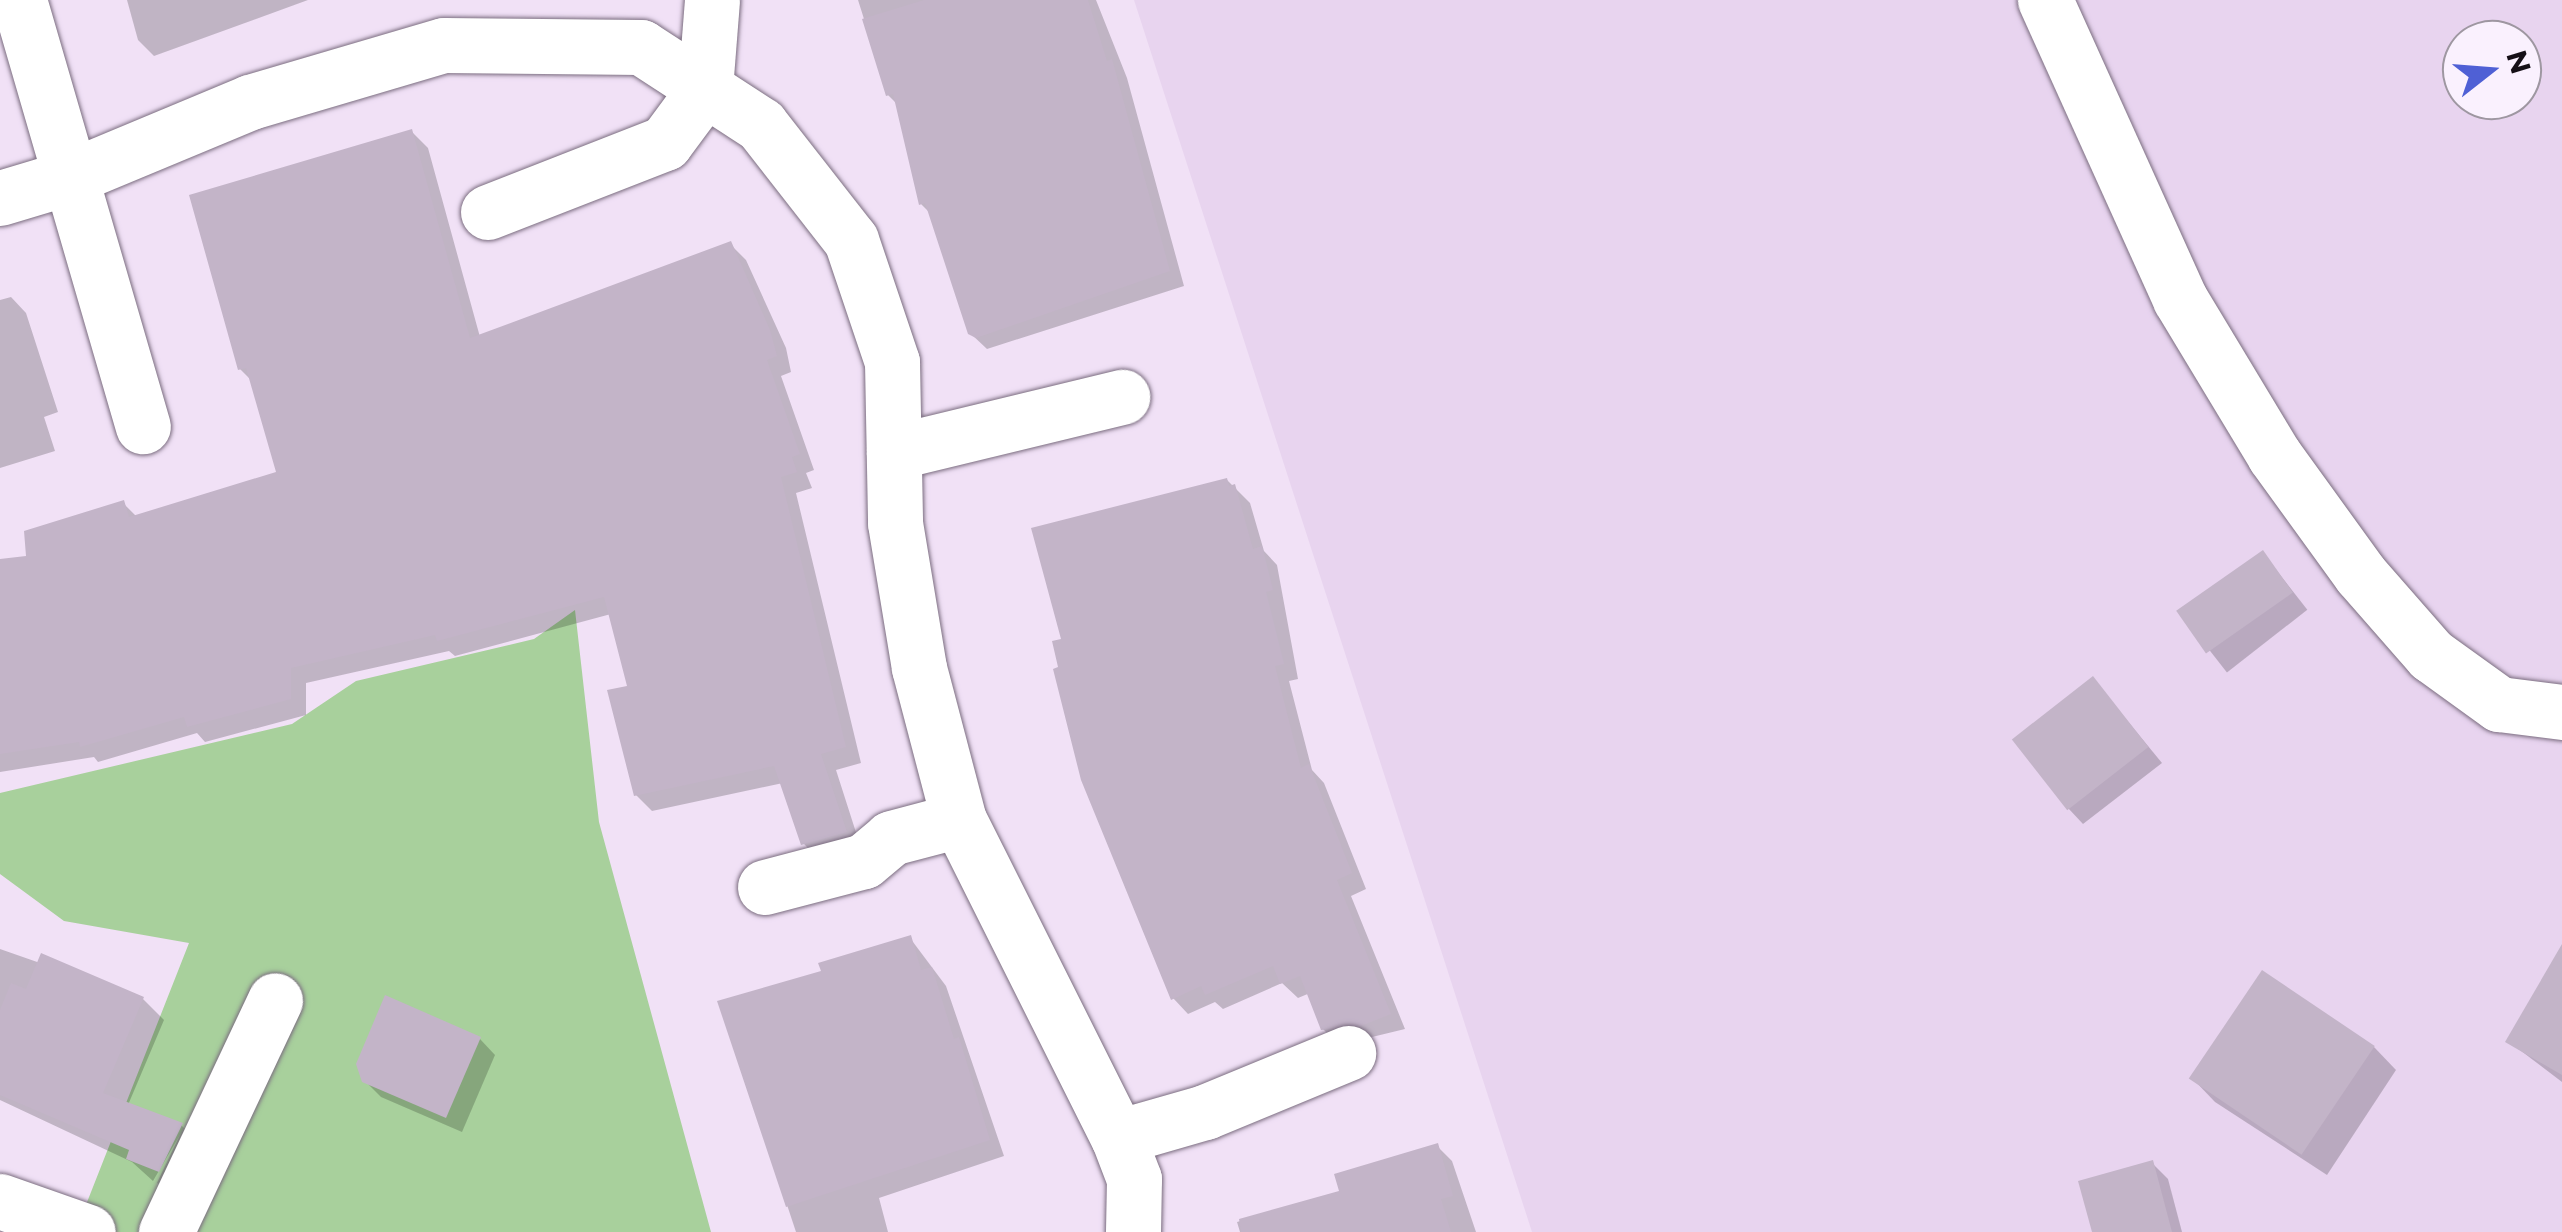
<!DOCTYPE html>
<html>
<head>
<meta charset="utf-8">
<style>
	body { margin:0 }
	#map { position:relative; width:2562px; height:1232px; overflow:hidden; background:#f1e1f6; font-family:Montserrat,sans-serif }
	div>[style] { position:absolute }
	.built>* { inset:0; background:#e8d4ef }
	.green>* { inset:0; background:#a8d09c }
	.shadow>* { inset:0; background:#0003; transform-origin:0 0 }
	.building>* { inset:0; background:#c3b4c8; transform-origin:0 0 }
	.roads { filter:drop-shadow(0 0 2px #7b6d80) drop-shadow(0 0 2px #7b6d80) }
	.minor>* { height:55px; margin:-27.5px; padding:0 27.5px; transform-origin:27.5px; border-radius:27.5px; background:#fff }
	span { translate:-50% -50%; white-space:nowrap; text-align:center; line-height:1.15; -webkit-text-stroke:8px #faf1fe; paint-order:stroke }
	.north { position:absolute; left:2442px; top:20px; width:100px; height:100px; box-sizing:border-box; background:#faf1fe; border:2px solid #9e97a1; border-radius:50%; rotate:73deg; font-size:28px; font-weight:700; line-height:40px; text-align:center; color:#150f16 }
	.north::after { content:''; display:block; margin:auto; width:35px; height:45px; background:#4f60d5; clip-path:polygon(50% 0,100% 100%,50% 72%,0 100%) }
</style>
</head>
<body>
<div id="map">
	<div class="built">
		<i style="clip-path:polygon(evenodd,1134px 0,2562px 0,2562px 1232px,1532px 1232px,1134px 0,2462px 40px,2522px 40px,2522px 100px,2462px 100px,2462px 40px)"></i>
	</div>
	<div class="green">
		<i style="clip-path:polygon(575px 610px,599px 822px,711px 1232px,109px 1232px,80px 1220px,189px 943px,64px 921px,0 874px,0 793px,292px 724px,356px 681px,534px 639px)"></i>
	</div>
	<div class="shadow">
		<i style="clip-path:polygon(127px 0,308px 0,154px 56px,138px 40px)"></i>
		<i style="clip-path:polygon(858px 0,1096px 0,1127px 78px,1184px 286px,987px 349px,970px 333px,931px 214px,921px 204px,899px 106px,888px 95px)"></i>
		<i style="clip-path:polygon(412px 132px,428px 148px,480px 337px,730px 244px,746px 260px,786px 348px,791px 372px,781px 376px,814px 470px,806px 473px,812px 488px,796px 493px,861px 763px,836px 770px,861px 848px,820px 860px,804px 844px,783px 783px,652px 811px,636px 795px,630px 687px,611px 614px,455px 656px,449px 651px,306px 683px,306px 715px,205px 742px,197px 733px,98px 762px,94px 757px,0 772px,0 609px,123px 503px,137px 517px,279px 474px,252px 381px,240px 369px)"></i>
		<i style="clip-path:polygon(11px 297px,26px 313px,58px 412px,44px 417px,55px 451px,0 468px,0 300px)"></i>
		<i style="clip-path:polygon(1227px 480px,1250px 503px,1264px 551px,1277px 565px,1298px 679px,1289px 681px,1312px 770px,1324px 783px,1366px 889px,1351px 896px,1405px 1029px,1339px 1045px,1323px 1029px,1310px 993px,1298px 998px,1282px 983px,1223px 1009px,1215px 1002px,1188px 1014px,1173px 998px,1061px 669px,1064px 641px)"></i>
		<i style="left:2263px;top:553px;width:72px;height:102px;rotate:52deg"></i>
		<i style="clip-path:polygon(2093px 679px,2162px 763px,2083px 824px,2068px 808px)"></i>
		<i style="clip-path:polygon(910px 938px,946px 986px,1004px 1156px,879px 1198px,888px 1232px,796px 1232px,720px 1003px,824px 973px)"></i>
		<i style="clip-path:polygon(0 949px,143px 999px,164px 1020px,128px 1105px,181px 1125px,203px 1147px,181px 1192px,157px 1183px,181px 1133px,153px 1181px,132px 1162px,0 1100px)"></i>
		<i style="clip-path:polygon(2562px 949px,2562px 1082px,2508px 1041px)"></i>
		<i style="clip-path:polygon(2262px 974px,2374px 1047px,2396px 1070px,2327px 1175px,2215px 1102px,2193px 1079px)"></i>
		<i style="clip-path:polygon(480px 1039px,495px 1055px,462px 1132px,381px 1097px,364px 1080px)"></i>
		<i style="clip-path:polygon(1437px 1146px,1452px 1161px,1476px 1232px,1240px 1232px,1237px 1222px,1342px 1192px)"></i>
		<i style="clip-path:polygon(2152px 1163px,2168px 1179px,2182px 1232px,2094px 1232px)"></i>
	</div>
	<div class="building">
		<i style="clip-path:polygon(924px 0,1088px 0,1107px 61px,1112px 59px,1170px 271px,976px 338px,968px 334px,925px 203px,919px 205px,893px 94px,886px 96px,862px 19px)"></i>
		<i style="clip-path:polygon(412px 129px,470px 338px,731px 241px,770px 330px,777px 356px,767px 360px,800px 454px,792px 457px,797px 472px,781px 477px,846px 747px,821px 754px,847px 832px,801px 845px,774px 766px,634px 796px,607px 690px,627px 686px,604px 597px,437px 641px,435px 635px,291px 668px,291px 699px,187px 727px,184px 717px,80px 747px,79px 742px,0 754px,0 559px,26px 556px,24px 531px,124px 500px,129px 517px,276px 472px,246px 368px,238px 370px,189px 195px)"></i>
		<i style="clip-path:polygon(1227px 478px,1229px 486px,1235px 484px,1253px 549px,1262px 546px,1273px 590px,1266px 592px,1284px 664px,1275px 666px,1301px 768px,1309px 764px,1352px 873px,1337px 880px,1391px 1014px,1361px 1026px,1321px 1030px,1300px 976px,1280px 984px,1273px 966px,1205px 995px,1201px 986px,1171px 1000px,1081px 780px,1053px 669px,1058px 667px,1052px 641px,1061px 639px,1031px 528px)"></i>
		<i style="left:2263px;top:550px;width:52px;height:106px;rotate:55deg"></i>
		<i style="left:2093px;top:676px;width:90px;height:103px;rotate:52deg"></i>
		<i style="clip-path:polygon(911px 935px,921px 970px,932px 967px,954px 1039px,959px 1037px,990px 1140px,786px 1207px,717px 1001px,821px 971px,818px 963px)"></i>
		<i style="clip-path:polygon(2562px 944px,2562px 1075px,2505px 1042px)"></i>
		<i style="clip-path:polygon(41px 953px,144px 997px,103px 1093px,183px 1123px,159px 1172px,126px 1159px,129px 1150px,0 1095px,0 1010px,11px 983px,26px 989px)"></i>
		<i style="left:2262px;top:970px;width:136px;height:131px;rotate:34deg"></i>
		<i style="clip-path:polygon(385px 995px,481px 1037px,446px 1118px,362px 1082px,356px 1064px)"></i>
		<i style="clip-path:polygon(1438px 1143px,1453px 1196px,1441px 1199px,1451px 1232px,1241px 1232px,1239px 1219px,1339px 1191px,1334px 1174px)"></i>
		<i style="clip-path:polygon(2153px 1160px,2172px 1232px,2092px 1232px,2078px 1181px)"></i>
	</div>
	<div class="roads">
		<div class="minor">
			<i style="left:19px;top:0;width:444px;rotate:73.8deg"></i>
			<i style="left:2045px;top:0;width:328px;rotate:65.7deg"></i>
			<i style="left:2180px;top:299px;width:182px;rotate:58.9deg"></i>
			<i style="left:2274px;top:455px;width:147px;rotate:54.1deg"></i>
			<i style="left:2360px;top:574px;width:108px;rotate:48.8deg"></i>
			<i style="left:2431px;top:655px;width:84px;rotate:35.8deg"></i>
			<i style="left:2499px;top:704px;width:64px;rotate:7.2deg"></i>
			<i style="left:0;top:198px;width:73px;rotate:-16.7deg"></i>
			<i style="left:70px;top:177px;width:195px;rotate:-22.6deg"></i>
			<i style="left:250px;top:102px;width:202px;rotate:-16.4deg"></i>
			<i style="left:444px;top:45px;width:197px;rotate:0.6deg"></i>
			<i style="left:641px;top:47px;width:143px;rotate:33deg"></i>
			<i style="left:761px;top:125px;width:146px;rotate:52deg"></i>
			<i style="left:851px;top:240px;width:129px;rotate:71.4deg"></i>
			<i style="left:892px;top:362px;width:161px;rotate:88.9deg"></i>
			<i style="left:895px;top:523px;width:147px;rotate:80.6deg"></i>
			<i style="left:919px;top:668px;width:157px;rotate:75.3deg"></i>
			<i style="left:959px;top:820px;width:355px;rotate:63.4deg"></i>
			<i style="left:1118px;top:1137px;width:45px;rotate:69.1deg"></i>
			<i style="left:1134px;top:1179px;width:53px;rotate:91.1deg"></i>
			<i style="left:488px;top:212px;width:190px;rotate:-21.3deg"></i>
			<i style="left:665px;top:143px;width:67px;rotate:-53.5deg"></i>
			<i style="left:705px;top:89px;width:89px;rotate:-85.5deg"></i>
			<i style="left:894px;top:452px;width:235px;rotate:-13.6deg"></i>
			<i style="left:765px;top:887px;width:102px;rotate:-14.7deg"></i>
			<i style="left:864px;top:861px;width:35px;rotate:-40deg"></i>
			<i style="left:891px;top:838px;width:70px;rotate:-14.8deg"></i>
			<i style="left:1118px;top:1137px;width:91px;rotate:-16deg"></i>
			<i style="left:1205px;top:1112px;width:155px;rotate:-22.4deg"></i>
			<i style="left:0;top:1201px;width:93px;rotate:19.4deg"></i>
			<i style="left:166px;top:1232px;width:256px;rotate:-64.8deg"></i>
		</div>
	</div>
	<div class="north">N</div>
</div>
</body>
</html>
